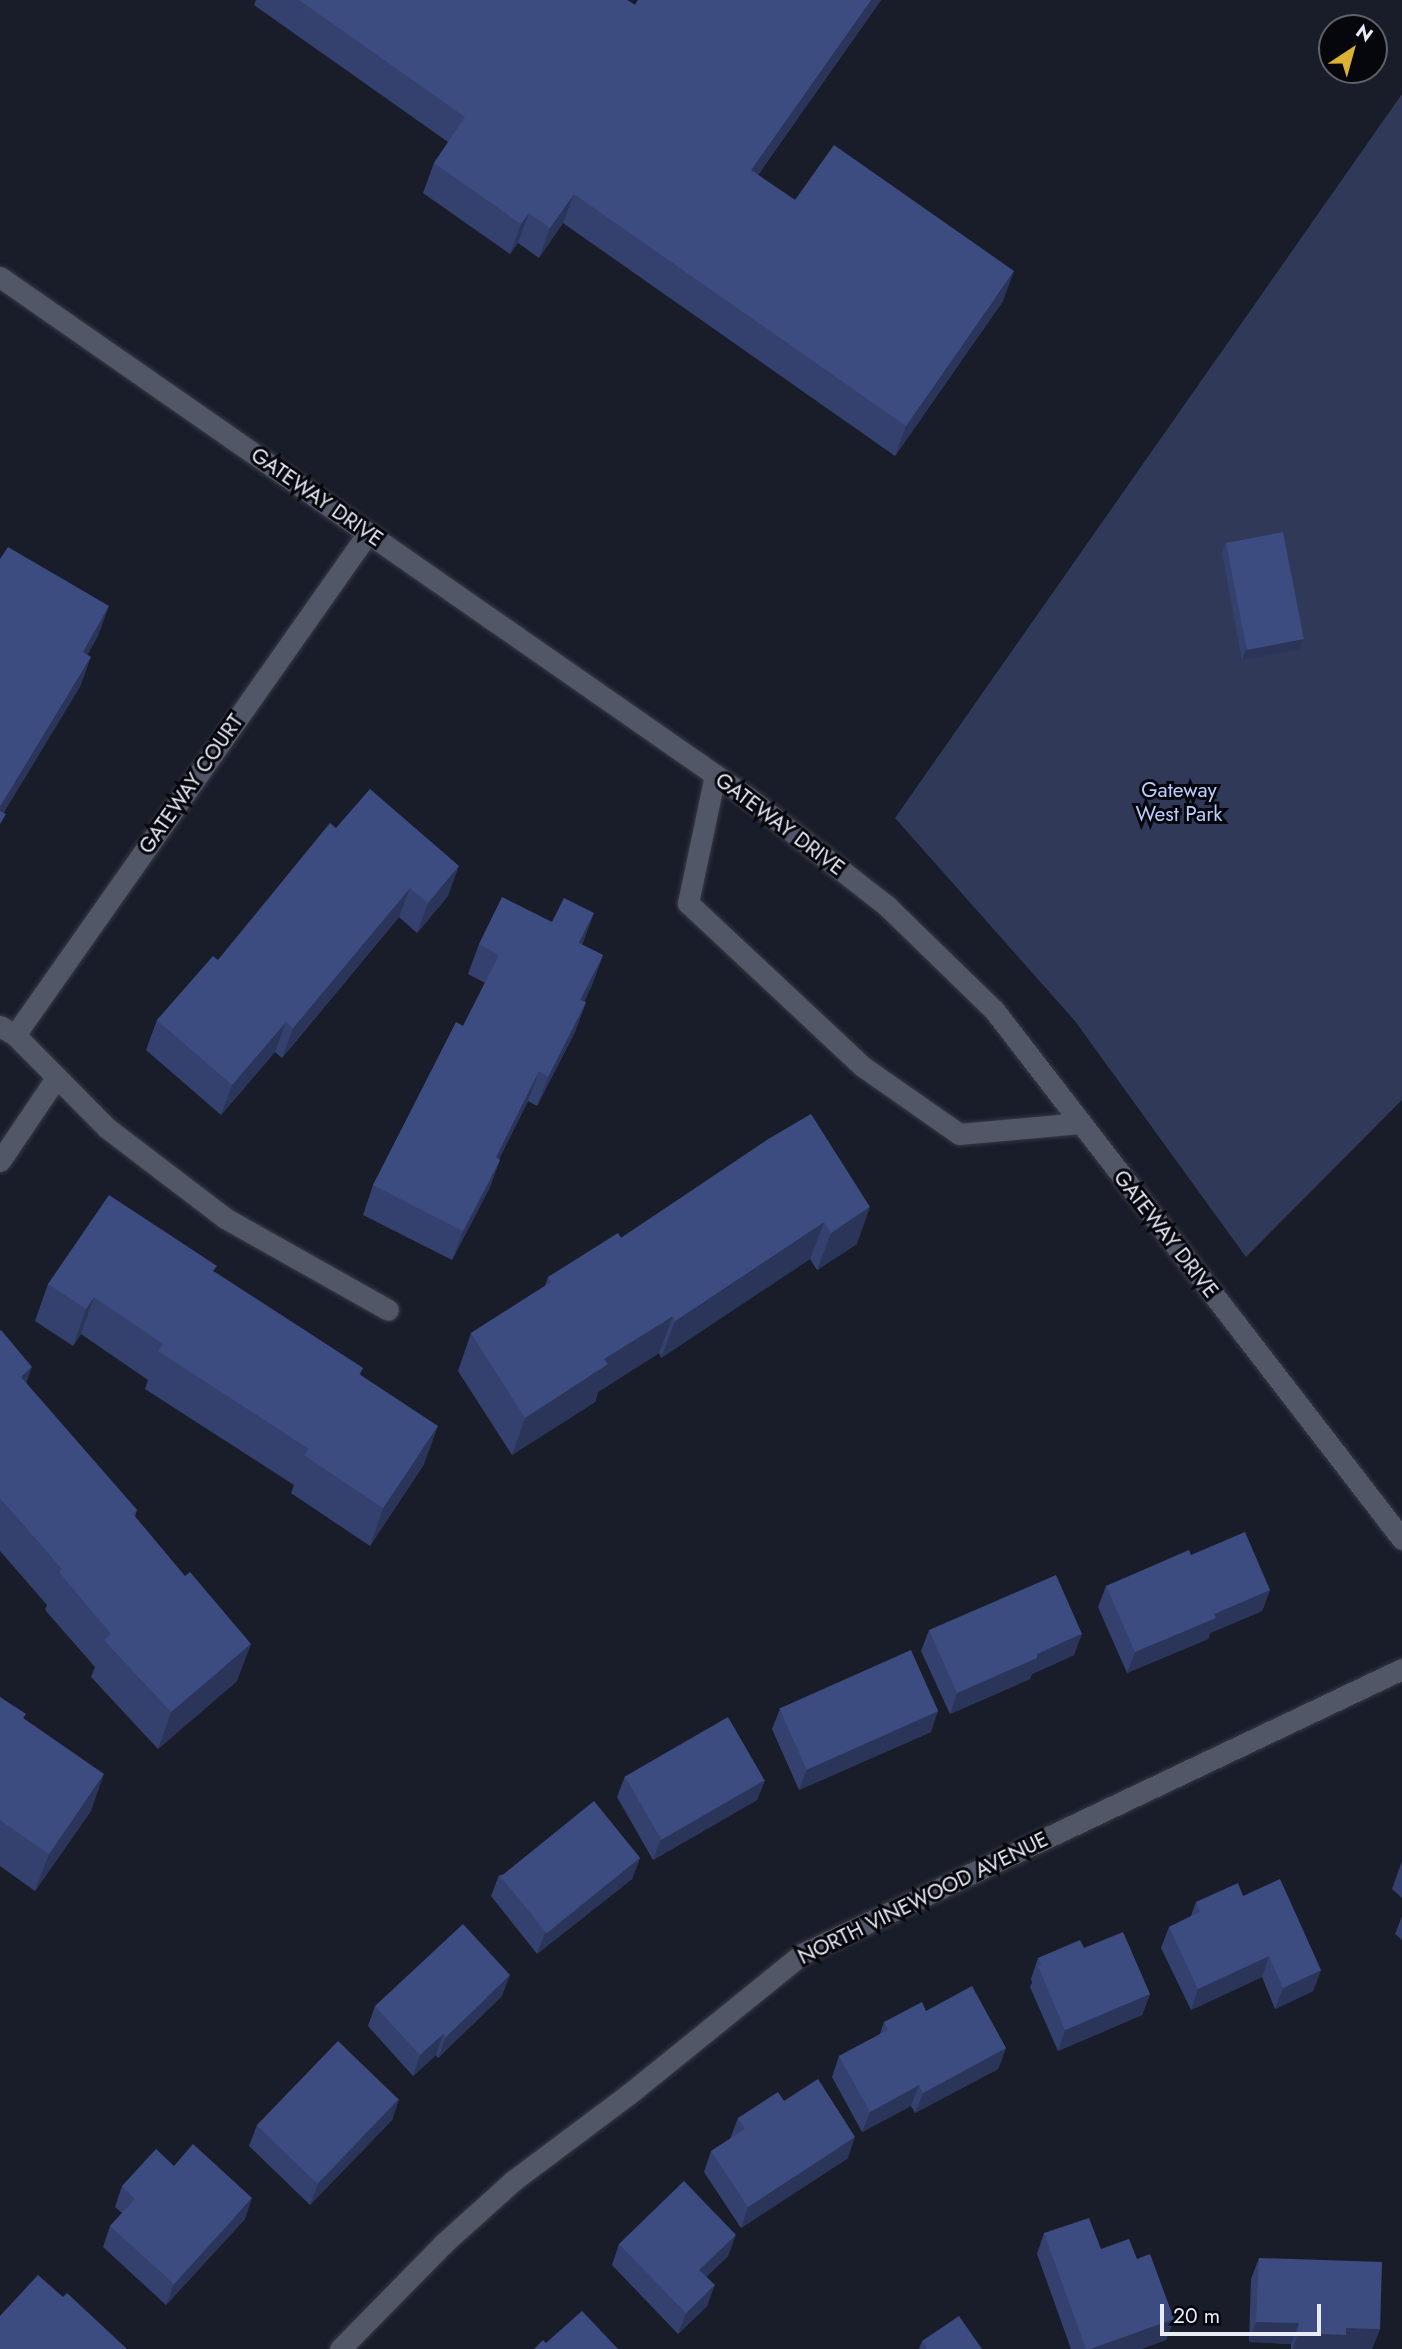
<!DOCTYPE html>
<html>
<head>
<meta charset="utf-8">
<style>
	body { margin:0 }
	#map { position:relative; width:1402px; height:2349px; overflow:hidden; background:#191d2a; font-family:Jost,sans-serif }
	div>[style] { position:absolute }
	.green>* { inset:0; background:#303a58 }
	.roads { filter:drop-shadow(0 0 2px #373944) drop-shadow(0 0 2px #373944) }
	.lane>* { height:21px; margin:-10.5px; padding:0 10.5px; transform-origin:10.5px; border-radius:10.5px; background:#515766 }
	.street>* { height:21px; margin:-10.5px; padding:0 10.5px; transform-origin:10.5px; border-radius:10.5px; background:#515766 }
	.wall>* { inset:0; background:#34416e }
	.shaded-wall>* { inset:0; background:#2b355a }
	.building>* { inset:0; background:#3d4c80; transform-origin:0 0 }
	span { translate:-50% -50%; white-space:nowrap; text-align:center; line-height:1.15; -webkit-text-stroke:6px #06070d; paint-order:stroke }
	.street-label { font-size:21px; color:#e8ebf4 }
	.park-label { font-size:21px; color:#bbcbfd }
	.north { position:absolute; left:1318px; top:14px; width:70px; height:70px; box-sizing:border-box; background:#06070d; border:2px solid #606269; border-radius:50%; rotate:36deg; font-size:19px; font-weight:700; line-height:28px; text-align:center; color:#e8ebf4 }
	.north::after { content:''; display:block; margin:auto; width:24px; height:32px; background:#dbb233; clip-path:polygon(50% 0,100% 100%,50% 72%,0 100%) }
	.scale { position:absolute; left:1160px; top:2304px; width:161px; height:32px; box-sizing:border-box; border:4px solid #e8ebf4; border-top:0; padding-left:9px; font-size:21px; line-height:24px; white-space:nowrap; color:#e8ebf4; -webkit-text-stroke:5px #06070d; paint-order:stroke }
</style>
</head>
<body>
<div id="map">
	<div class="green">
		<i style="clip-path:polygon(1402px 94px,1402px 1100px,1246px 1257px,1075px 1021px,895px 818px)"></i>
	</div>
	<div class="roads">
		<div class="lane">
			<i style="left:715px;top:775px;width:131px;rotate:101.9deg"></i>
			<i style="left:688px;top:903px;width:238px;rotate:43.1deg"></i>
			<i style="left:862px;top:1066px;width:118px;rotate:35deg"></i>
			<i style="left:959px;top:1134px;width:122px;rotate:-5.2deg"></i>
			<i style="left:0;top:1026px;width:17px;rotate:31deg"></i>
			<i style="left:15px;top:1035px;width:131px;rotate:45.3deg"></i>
			<i style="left:107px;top:1128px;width:148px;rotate:37.3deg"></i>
			<i style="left:225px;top:1218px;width:187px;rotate:29.4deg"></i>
			<i style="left:0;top:1161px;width:100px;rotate:-56deg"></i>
		</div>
		<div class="street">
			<i style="left:0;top:277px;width:914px;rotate:34.84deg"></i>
			<i style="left:750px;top:799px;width:174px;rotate:38deg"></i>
			<i style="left:887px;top:906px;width:149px;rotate:44.2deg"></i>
			<i style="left:994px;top:1010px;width:668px;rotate:52.36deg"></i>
			<i style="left:15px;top:1035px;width:614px;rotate:-54.89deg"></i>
			<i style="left:340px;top:2349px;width:148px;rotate:-45.5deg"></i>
			<i style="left:444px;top:2243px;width:94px;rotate:-42deg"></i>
			<i style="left:514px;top:2180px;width:144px;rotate:-36.8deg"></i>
			<i style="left:629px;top:2094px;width:223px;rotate:-39deg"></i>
			<i style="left:802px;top:1954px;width:664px;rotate:-25.41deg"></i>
		</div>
	</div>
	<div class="wall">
		<i style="clip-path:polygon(256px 0,627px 0,635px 5px,638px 0,881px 0,758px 175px,795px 200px,1003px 301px,895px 456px,563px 223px,539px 258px,518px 243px,510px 254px,423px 193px,434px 163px,448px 142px,254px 5px)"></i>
		<i style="clip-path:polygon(1226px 542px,1303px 639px,1299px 650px,1242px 660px,1222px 553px)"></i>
		<i style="clip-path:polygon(336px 828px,448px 896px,417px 933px,399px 917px,282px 1058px,275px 1052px,221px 1115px,146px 1050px,157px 1020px,218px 960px)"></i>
		<i style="clip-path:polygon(479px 944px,582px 945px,603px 955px,592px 985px,584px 1002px,586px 1002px,575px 1032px,537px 1106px,528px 1101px,499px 1159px,500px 1160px,489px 1189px,452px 1260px,363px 1215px,373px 1185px,463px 1026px,485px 983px,468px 974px)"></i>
		<i style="clip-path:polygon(770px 1138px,857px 1244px,817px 1270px,810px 1259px,661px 1358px,659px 1353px,598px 1392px,595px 1402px,512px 1455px,458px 1371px,471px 1333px,545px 1286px,548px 1277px,621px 1238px)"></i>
		<i style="clip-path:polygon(215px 1272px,363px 1368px,360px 1374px,424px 1464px,370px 1546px,291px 1493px,294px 1485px,145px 1389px,148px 1380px,81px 1334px,73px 1346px,35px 1321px,48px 1284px)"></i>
		<i style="clip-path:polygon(0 1331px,26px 1383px,137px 1510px,135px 1517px,237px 1681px,158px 1749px,91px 1677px,95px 1667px,45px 1610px,47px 1605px,0 1551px)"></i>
		<i style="clip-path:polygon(1191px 1555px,1270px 1590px,1262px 1611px,1210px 1633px,1208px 1639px,1127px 1673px,1098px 1607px,1106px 1586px)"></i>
		<i style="clip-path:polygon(929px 1630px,1074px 1655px,1032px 1674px,1030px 1679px,950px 1714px,921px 1651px)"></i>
		<i style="clip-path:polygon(0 1697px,24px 1719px,91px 1811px,35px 1891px,0 1866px)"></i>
		<i style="clip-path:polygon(780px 1709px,931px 1732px,799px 1790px,772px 1729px)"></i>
		<i style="clip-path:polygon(625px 1776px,765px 1780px,757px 1800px,653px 1860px,617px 1797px)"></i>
		<i style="clip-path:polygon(640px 1858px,632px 1879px,537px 1954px,491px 1896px,499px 1875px)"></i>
		<i style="clip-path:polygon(1402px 1861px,1402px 1898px,1392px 1889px)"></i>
		<i style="clip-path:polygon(1243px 1896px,1321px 1970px,1313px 1991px,1275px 2009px,1262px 1977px,1191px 2010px,1161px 1948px,1169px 1927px,1191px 1916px,1196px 1902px)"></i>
		<i style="clip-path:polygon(1402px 1916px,1402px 1940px,1395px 1934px)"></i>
		<i style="clip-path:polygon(1038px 1958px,1150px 1994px,1142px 2015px,1058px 2051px,1030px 1987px,1032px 1983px,1031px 1979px)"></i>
		<i style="clip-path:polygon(502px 1996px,438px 2058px,436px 2055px,413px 2076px,368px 2026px,375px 2006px)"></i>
		<i style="clip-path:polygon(926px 2011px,1006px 2048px,998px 2069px,915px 2113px,911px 2106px,862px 2132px,832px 2077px,839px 2056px,880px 2034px,884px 2022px)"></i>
		<i style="clip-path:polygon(399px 2099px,392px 2120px,310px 2205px,249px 2146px,257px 2125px)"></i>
		<i style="clip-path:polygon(784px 2101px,848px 2158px,741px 2228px,704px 2172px,711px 2151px,730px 2139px,738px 2118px)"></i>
		<i style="clip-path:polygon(174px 2166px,245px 2219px,166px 2305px,103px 2247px,110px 2226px,122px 2213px,115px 2207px,122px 2186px)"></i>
		<i style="clip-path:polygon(1044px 2233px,1101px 2249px,1174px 2319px,1166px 2340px,1141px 2349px,1071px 2349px,1037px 2254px)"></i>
		<i style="clip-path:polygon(619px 2244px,728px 2256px,706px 2277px,707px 2306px,678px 2334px,612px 2265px)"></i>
		<i style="clip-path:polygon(1259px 2258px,1380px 2329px,1372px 2349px,1291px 2349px,1291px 2344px,1249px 2342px,1251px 2279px)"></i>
		<i style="clip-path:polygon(922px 2341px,982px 2349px,919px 2349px)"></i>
	</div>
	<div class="shaded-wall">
		<i style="clip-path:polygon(871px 0,881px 0,740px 200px,751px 170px)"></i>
		<i style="clip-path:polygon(574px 194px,563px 223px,539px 258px,550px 228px)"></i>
		<i style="clip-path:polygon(529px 213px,518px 243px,510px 254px,521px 224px)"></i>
		<i style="clip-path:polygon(1014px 271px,1003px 301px,895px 456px,906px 426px)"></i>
		<i style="clip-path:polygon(109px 606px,98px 636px,72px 682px,83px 652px)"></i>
		<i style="clip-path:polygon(1303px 639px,1299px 650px,1242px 660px,1246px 649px)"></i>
		<i style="clip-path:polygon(91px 657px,80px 687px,0 819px,0 807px)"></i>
		<i style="clip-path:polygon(459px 866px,448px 896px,417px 933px,428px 903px)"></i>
		<i style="clip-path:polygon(410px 888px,399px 917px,282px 1058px,293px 1028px)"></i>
		<i style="clip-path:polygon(594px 913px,583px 943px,568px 973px,579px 943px)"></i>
		<i style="clip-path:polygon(603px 955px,592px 985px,570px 1030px,580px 1000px)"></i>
		<i style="clip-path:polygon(586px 1002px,575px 1032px,537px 1106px,548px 1077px)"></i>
		<i style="clip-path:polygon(286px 1022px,275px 1052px,221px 1115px,232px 1085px)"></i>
		<i style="clip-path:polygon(539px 1071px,528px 1101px,485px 1187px,496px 1157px)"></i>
		<i style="clip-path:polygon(500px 1160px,489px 1189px,452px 1260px,463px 1231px)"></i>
		<i style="clip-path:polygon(870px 1207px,857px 1244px,817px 1270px,831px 1233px)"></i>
		<i style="clip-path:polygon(824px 1222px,810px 1259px,661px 1358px,675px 1321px)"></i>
		<i style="clip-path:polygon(94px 1297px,81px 1334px,73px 1346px,86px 1309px)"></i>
		<i style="clip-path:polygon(673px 1316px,659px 1353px,598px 1392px,595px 1402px,512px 1455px,525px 1418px,604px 1359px)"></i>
		<i style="clip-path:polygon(32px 1367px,19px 1404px,21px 1377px)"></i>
		<i style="clip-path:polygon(438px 1426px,424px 1464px,370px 1546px,383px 1508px)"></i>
		<i style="clip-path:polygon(1270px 1590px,1262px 1611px,1210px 1633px,1208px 1639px,1127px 1673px,1135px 1652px,1214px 1614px)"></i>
		<i style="clip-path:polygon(1082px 1634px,1074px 1655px,1032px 1674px,1030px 1679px,950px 1714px,957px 1693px,1037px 1654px)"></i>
		<i style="clip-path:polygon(251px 1644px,237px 1681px,158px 1749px,171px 1712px)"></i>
		<i style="clip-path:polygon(938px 1711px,931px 1732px,799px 1790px,807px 1769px)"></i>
		<i style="clip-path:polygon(104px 1774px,91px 1811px,35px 1891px,49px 1854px)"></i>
		<i style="clip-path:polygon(765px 1780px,757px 1800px,653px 1860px,661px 1839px)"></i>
		<i style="clip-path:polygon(640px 1858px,632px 1879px,537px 1954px,545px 1933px)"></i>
		<i style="clip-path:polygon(1269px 1956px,1262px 1977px,1191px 2010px,1198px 1989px)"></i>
		<i style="clip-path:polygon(1321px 1970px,1313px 1991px,1275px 2009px,1283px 1988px)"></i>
		<i style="clip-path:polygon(510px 1975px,502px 1996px,438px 2058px,446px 2037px)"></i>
		<i style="clip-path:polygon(1150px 1994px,1142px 2015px,1058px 2051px,1065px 2030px)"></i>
		<i style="clip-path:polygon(443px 2034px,436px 2055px,413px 2076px,420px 2055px)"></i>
		<i style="clip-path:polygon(1006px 2048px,998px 2069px,915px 2113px,923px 2093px)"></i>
		<i style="clip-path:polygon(919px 2085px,911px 2106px,862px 2132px,870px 2112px)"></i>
		<i style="clip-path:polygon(399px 2099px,392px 2120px,310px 2205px,318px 2184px)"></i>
		<i style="clip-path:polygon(855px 2137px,848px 2158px,741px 2228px,748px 2207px)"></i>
		<i style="clip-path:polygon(252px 2198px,245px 2219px,166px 2305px,174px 2284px)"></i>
		<i style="clip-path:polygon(736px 2235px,728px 2256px,692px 2291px,699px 2270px)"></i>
		<i style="clip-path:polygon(715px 2285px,707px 2306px,678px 2334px,686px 2313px)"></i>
		<i style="clip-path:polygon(1174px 2319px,1166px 2340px,1141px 2349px,1090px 2349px)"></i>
		<i style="clip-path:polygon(1256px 2322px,1299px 2323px,1291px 2344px,1249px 2342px)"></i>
		<i style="clip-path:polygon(1346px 2328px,1380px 2329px,1372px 2349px,1293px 2349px,1298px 2333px)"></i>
	</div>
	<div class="building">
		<i style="clip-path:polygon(299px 0,627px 0,635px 5px,638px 0,871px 0,751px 170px,795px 200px,834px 145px,1014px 271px,906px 426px,574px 194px,550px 228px,529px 213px,521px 224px,434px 163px,465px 117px)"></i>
		<i style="left:1283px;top:532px;width:109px;height:58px;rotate:79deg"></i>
		<i style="clip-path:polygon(8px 547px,109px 606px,83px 652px,91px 657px,0 807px,0 559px)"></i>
		<i style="clip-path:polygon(370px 789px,459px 866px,428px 903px,410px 888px,293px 1028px,286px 1022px,232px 1085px,157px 1020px,213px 956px,218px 960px,330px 823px,336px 828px)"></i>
		<i style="clip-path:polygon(0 811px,6px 814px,0 824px)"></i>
		<i style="clip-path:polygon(502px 897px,552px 922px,564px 898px,594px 913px,579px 943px,603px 955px,580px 1000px,586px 1002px,548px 1077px,539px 1071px,496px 1157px,500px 1160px,463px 1231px,373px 1185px,456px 1022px,463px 1026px,499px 955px,479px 944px)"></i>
		<i style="clip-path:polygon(811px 1114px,870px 1207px,831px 1233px,824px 1222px,675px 1321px,673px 1316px,604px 1359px,608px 1364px,525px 1418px,471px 1333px,551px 1282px,548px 1277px,618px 1233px,621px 1238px,770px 1138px)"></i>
		<i style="clip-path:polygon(109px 1195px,217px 1266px,213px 1271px,363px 1368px,359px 1374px,438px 1426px,383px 1508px,304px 1455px,309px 1449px,158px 1351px,163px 1344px,94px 1297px,86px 1309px,48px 1284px)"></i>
		<i style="clip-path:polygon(1px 1330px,32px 1367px,21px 1377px,137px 1510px,133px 1514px,185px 1576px,190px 1572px,251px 1644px,171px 1712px,104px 1640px,111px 1634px,59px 1572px,62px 1569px,0 1498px,0 1331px)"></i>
		<i style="clip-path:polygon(1245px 1532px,1270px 1590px,1214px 1614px,1216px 1618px,1135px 1652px,1106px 1586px,1189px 1550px,1191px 1555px)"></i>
		<i style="clip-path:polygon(1056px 1575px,1082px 1634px,1037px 1654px,1037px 1658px,957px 1693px,929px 1630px)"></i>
		<i style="left:911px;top:1650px;width:67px;height:144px;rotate:66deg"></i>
		<i style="clip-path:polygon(0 1697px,26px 1714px,23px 1718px,104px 1774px,49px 1854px,0 1820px)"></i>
		<i style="left:728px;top:1717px;width:73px;height:119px;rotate:60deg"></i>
		<i style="left:594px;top:1801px;width:73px;height:120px;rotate:51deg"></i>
		<i style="clip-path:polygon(1280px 1879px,1321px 1970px,1283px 1988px,1269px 1956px,1198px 1989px,1169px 1927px,1200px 1912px,1196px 1902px,1238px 1883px,1243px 1896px)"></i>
		<i style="clip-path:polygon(463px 1924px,510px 1975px,446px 2037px,443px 2034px,420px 2055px,375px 2006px)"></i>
		<i style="clip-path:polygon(1123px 1932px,1150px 1994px,1065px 2030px,1038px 1966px,1041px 1965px,1038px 1958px,1080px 1940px,1084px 1948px)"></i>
		<i style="clip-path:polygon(972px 1986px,1006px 2048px,923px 2093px,919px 2085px,870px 2112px,839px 2056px,888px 2030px,884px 2022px,922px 2002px,926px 2011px)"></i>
		<i style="left:338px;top:2041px;width:84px;height:117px;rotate:44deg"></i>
		<i style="clip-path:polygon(818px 2079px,855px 2137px,748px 2207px,711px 2151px,745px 2129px,738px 2118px,778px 2092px,784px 2101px)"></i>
		<i style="clip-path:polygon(193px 2144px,252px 2198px,174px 2284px,110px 2226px,135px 2199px,122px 2186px,156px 2149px,174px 2166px)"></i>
		<i style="clip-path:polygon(684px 2181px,736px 2235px,699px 2270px,715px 2285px,686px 2313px,619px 2244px)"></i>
		<i style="clip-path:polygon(1089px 2218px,1101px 2249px,1129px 2239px,1137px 2259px,1150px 2254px,1174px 2319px,1090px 2349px,1086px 2349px,1044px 2233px)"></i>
		<i style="clip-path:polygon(1259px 2258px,1382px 2262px,1380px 2329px,1346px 2328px,1346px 2335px,1298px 2333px,1299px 2323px,1256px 2322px)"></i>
		<i style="clip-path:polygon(38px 2275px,63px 2297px,67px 2293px,126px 2348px,126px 2349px,0 2349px,0 2316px)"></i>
		<i style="clip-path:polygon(582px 2311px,618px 2349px,534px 2349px,543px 2340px,546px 2343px)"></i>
		<i style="clip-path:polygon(959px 2316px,982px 2349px,925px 2349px,927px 2348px,922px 2341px)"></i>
	</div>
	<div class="street-label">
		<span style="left:317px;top:497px;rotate:35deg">GATEWAY DRIVE</span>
		<span style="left:191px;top:784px;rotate:-55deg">GATEWAY COURT</span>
		<span style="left:780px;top:824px;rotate:37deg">GATEWAY DRIVE</span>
		<span style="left:1166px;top:1234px;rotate:52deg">GATEWAY DRIVE</span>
		<span style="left:923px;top:1898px;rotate:-26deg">NORTH VINEWOOD AVENUE</span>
	</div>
	<div class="park-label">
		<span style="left:1179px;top:802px">Gateway<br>West Park</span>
	</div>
	<div class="north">N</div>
	<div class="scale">20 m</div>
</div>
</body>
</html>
